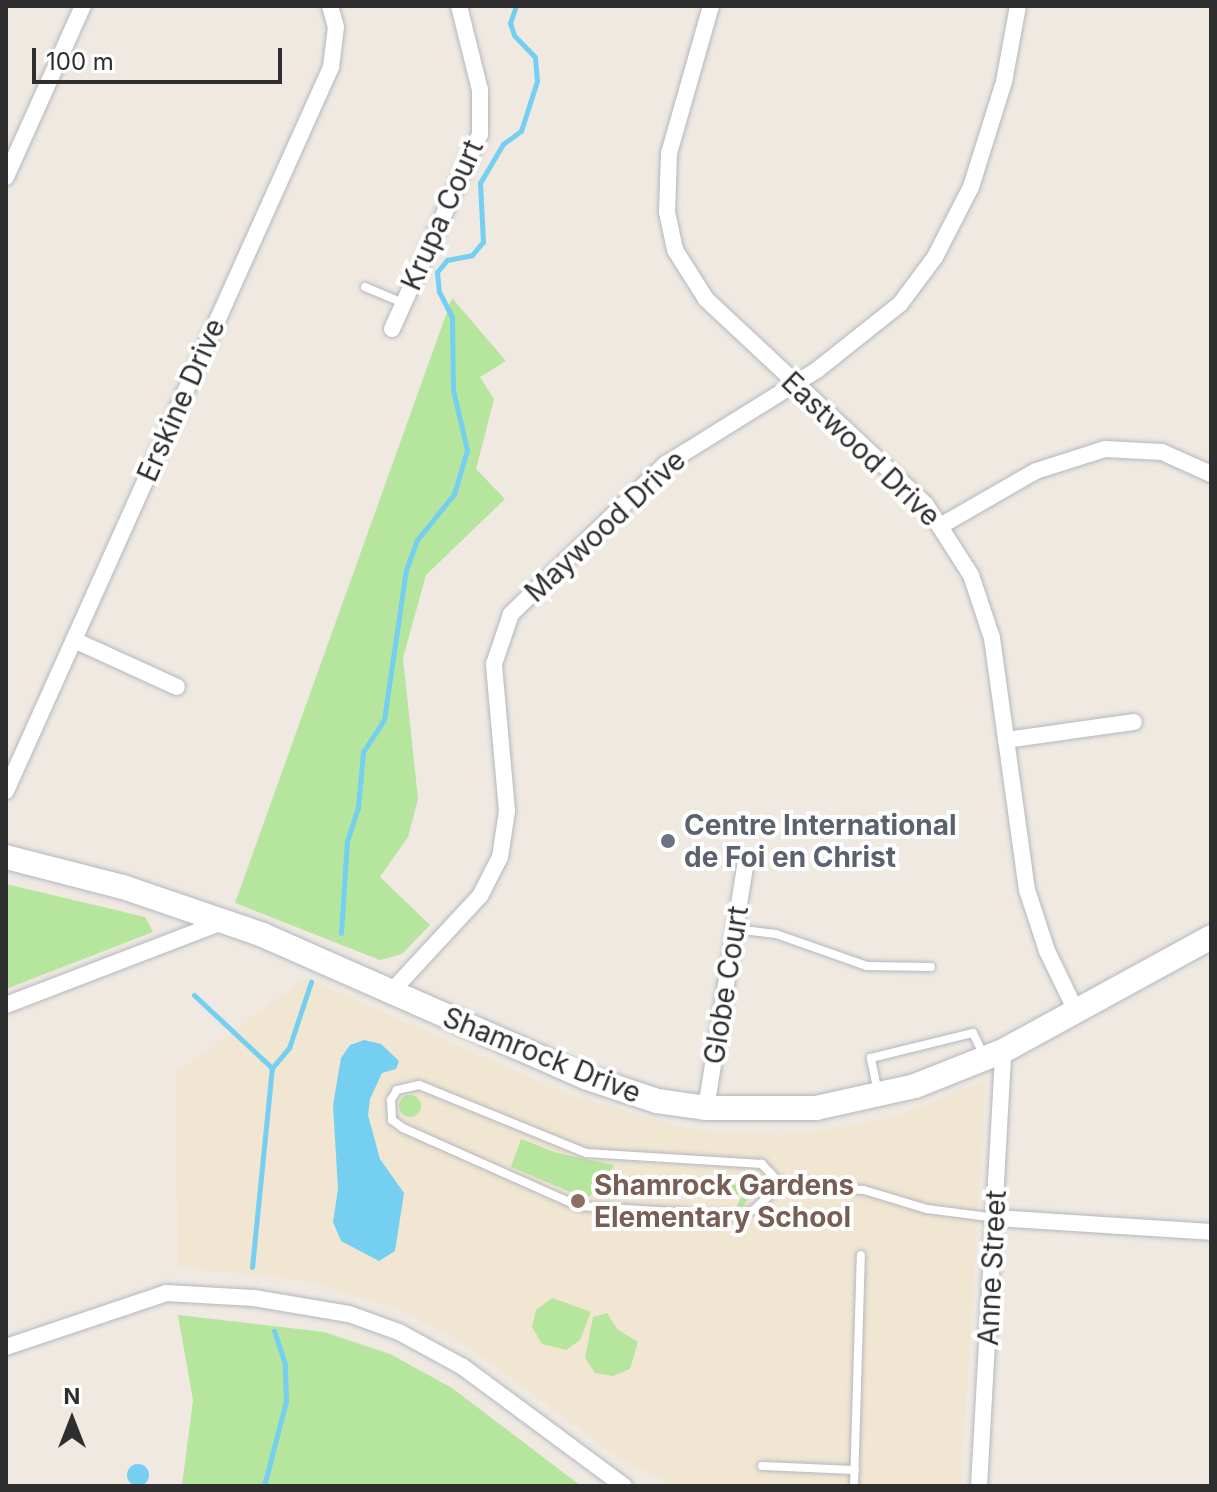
<!DOCTYPE html>
<html>
<head>
<meta charset="utf-8">
<style>
	body { margin:0 }
	#map { position:relative; width:1217px; height:1492px; overflow:hidden; background:#efe9e1; font-family:Inter,sans-serif }
	div>[style] { position:absolute }
	.education>* { inset:0; background:#f0e6d1 }
	.green>* { inset:0; background:#b6e59e }
	.round { border-radius:50% }
	.water>* { inset:0; background:#75cff0 }
	.stream>* { height:5px; margin:-2.5px; padding:0 2.5px; transform-origin:2.5px; border-radius:2.5px; background:#75cff0 }
	.roads { filter:drop-shadow(0 0 2px #b4b7c1) drop-shadow(0 0 2px #b4b7c1) }
	.lane>* { height:8px; margin:-4px; padding:0 4px; transform-origin:4px; border-radius:4px; background:#fff }
	.street>* { height:16px; margin:-8px; padding:0 8px; transform-origin:8px; border-radius:8px; background:#fff }
	.secondary>* { height:24px; margin:-12px; padding:0 12px; transform-origin:12px; border-radius:12px; background:#fff }
	.dots>* { width:22px; height:22px; translate:-50% -50%; box-sizing:border-box; border:4px solid #fff; border-radius:50% }
	span { translate:-50% -50%; white-space:nowrap; text-align:center; line-height:1.15; -webkit-text-stroke:8px #fff; paint-order:stroke }
	.street-label { font-size:28px; color:#2e2e2e }
	.worship-label { font-size:28px; color:#5b616d; font-weight:700 }
	.left { translate:0 -50%; text-align:left }
	.education-label { font-size:28px; color:#785e54; font-weight:700 }
	.frame { position:absolute; inset:0; border:8px solid #2e2e2e; pointer-events:none }
	.north { position:absolute; left:32px; top:1380px; width:80px; height:80px; -webkit-text-stroke:6px #fff; paint-order:stroke; rotate:0deg; font-size:22px; font-weight:700; line-height:32px; text-align:center; color:#2e2e2e }
	.north::after { content:''; display:block; margin:auto; width:28px; height:36px; background:#2e2e2e; clip-path:polygon(50% 0,100% 100%,50% 72%,0 100%) }
	.scale { position:absolute; left:32px; top:48px; width:250px; height:36px; box-sizing:border-box; border:4px solid #2e2e2e; border-top:0; padding-left:10px; font-size:24px; line-height:28px; white-space:nowrap; color:#2e2e2e; -webkit-text-stroke:6px #fff; paint-order:stroke }
</style>
</head>
<body>
<div id="map">
	<div class="education">
		<i style="clip-path:polygon(306px 978px,570px 1095px,687px 1129px,779px 1135px,841px 1128px,901px 1115px,986px 1080px,961px 1486px,675px 1486px,621px 1459px,469px 1347px,401px 1309px,302px 1280px,178px 1267px,176px 1073px)"></i>
	</div>
	<div class="green">
		<i style="clip-path:polygon(452px 298px,506px 361px,480px 377px,494px 399px,476px 469px,505px 499px,426px 575px,403px 658px,418px 799px,408px 837px,380px 877px,430px 925px,402px 954px,380px 960px,235px 903px)"></i>
		<i style="clip-path:polygon(6px 884px,145px 917px,153px 932px,6px 989px)"></i>
		<i class="round" style="left:399px;top:1095px;width:22px;height:22px"></i>
		<i style="clip-path:polygon(521px 1139px,557px 1153px,614px 1165px,608px 1177px,754px 1186px,761px 1174px,763px 1181px,741px 1208px,737px 1206px,742px 1195px,598px 1187px,587px 1199px,511px 1167px)"></i>
		<i style="clip-path:polygon(552px 1298px,591px 1312px,580px 1340px,566px 1350px,542px 1344px,532px 1327px,536px 1310px)"></i>
		<i style="clip-path:polygon(607px 1313px,617px 1329px,638px 1342px,630px 1369px,613px 1376px,595px 1373px,585px 1358px,593px 1317px)"></i>
		<i style="clip-path:polygon(178px 1315px,324px 1332px,390px 1354px,452px 1388px,581px 1486px,182px 1486px,193px 1400px)"></i>
	</div>
	<div class="water">
		<i style="clip-path:polygon(364px 1040px,381px 1044px,399px 1061px,396px 1069px,382px 1073px,370px 1099px,368px 1115px,380px 1159px,404px 1193px,395px 1251px,379px 1261px,341px 1241px,333px 1222px,338px 1189px,333px 1105px,341px 1058px,350px 1045px)"></i>
		<i class="round" style="left:127px;top:1464px;width:22px;height:22px"></i>
	</div>
	<div class="stream">
		<i style="left:341px;top:933px;width:92px;rotate:-86.3deg"></i>
		<i style="left:347px;top:841px;width:35px;rotate:-72deg"></i>
		<i style="left:358px;top:808px;width:56px;rotate:-84.9deg"></i>
		<i style="left:363px;top:752px;width:38px;rotate:-57deg"></i>
		<i style="left:384px;top:720px;width:152px;rotate:-81.7deg"></i>
		<i style="left:406px;top:570px;width:32px;rotate:-70deg"></i>
		<i style="left:417px;top:540px;width:59px;rotate:-51.2deg"></i>
		<i style="left:454px;top:494px;width:46px;rotate:-73.5deg"></i>
		<i style="left:467px;top:450px;width:62px;rotate:-103.1deg"></i>
		<i style="left:453px;top:390px;width:73px;rotate:-90.8deg"></i>
		<i style="left:452px;top:317px;width:28px;rotate:-117deg"></i>
		<i style="left:439px;top:292px;width:20px;rotate:-96deg"></i>
		<i style="left:437px;top:272px;width:16px;rotate:-50deg"></i>
		<i style="left:447px;top:260px;width:25px;rotate:-11deg"></i>
		<i style="left:472px;top:255px;width:17px;rotate:-50deg"></i>
		<i style="left:483px;top:242px;width:59px;rotate:-92.9deg"></i>
		<i style="left:480px;top:183px;width:45px;rotate:-59.5deg"></i>
		<i style="left:503px;top:144px;width:22px;rotate:-36deg"></i>
		<i style="left:521px;top:131px;width:52px;rotate:-72.3deg"></i>
		<i style="left:537px;top:81px;width:24px;rotate:-95deg"></i>
		<i style="left:535px;top:57px;width:30px;rotate:-134deg"></i>
		<i style="left:514px;top:35px;width:13px;rotate:-108deg"></i>
		<i style="left:510px;top:23px;width:18px;rotate:-71deg"></i>
		<i style="left:194px;top:995px;width:107px;rotate:43.1deg"></i>
		<i style="left:252px;top:1267px;width:200px;rotate:-84.3deg"></i>
		<i style="left:272px;top:1068px;width:26px;rotate:-50deg"></i>
		<i style="left:289px;top:1048px;width:70px;rotate:-71.6deg"></i>
		<i style="left:264px;top:1486px;width:88px;rotate:-75.5deg"></i>
		<i style="left:286px;top:1401px;width:37px;rotate:-92deg"></i>
		<i style="left:285px;top:1364px;width:35px;rotate:-108deg"></i>
	</div>
	<div class="roads">
		<div class="lane">
			<i style="left:365px;top:287px;width:41px;rotate:22.8deg"></i>
			<i style="left:735px;top:929px;width:41px;rotate:7deg"></i>
			<i style="left:776px;top:934px;width:96px;rotate:19.4deg"></i>
			<i style="left:867px;top:966px;width:64px;rotate:0.9deg"></i>
			<i style="left:878px;top:1092px;width:35px;rotate:-102deg"></i>
			<i style="left:871px;top:1058px;width:105px;rotate:-13.8deg"></i>
			<i style="left:973px;top:1033px;width:25px;rotate:64deg"></i>
			<i style="left:781px;top:1184px;width:28px;rotate:-134deg"></i>
			<i style="left:762px;top:1164px;width:176px;rotate:-176.4deg"></i>
			<i style="left:586px;top:1153px;width:180px;rotate:-157.8deg"></i>
			<i style="left:419px;top:1085px;width:23px;rotate:167deg"></i>
			<i style="left:397px;top:1090px;width:12px;rotate:121deg"></i>
			<i style="left:391px;top:1100px;width:20px;rotate:87deg"></i>
			<i style="left:392px;top:1120px;width:14px;rotate:36deg"></i>
			<i style="left:403px;top:1128px;width:192px;rotate:24deg"></i>
			<i style="left:578px;top:1206px;width:159px;rotate:3.6deg"></i>
			<i style="left:737px;top:1216px;width:19px;rotate:-21deg"></i>
			<i style="left:755px;top:1209px;width:36px;rotate:-44deg"></i>
			<i style="left:781px;top:1184px;width:83px;rotate:4.1deg"></i>
			<i style="left:864px;top:1190px;width:66px;rotate:16.8deg"></i>
			<i style="left:927px;top:1209px;width:70px;rotate:7.4deg"></i>
			<i style="left:762px;top:1466px;width:93px;rotate:2.5deg"></i>
			<i style="left:854px;top:1486px;width:231px;rotate:-88.3deg"></i>
		</div>
		<div class="street">
			<i style="left:711px;top:6px;width:153px;rotate:105.9deg"></i>
			<i style="left:669px;top:153px;width:59px;rotate:91.9deg"></i>
			<i style="left:667px;top:212px;width:39px;rotate:78deg"></i>
			<i style="left:675px;top:250px;width:58px;rotate:57.7deg"></i>
			<i style="left:706px;top:299px;width:301px;rotate:43.1deg"></i>
			<i style="left:926px;top:505px;width:83px;rotate:57.3deg"></i>
			<i style="left:971px;top:575px;width:66px;rotate:71.6deg"></i>
			<i style="left:992px;top:638px;width:254px;rotate:82.1deg"></i>
			<i style="left:1027px;top:890px;width:64px;rotate:71.8deg"></i>
			<i style="left:1047px;top:951px;width:67px;rotate:64.2deg"></i>
			<i style="left:6px;top:177px;width:188px;rotate:-65.8deg"></i>
			<i style="left:392px;top:329px;width:214px;rotate:-65.7deg"></i>
			<i style="left:480px;top:134px;width:44px;rotate:-90deg"></i>
			<i style="left:480px;top:90px;width:87px;rotate:-104deg"></i>
			<i style="left:942px;top:525px;width:108px;rotate:-29.9deg"></i>
			<i style="left:1036px;top:471px;width:72px;rotate:-17.7deg"></i>
			<i style="left:1105px;top:449px;width:57px;rotate:3deg"></i>
			<i style="left:1162px;top:452px;width:54px;rotate:24.2deg"></i>
			<i style="left:74px;top:640px;width:113px;rotate:24.5deg"></i>
			<i style="left:1006px;top:740px;width:129px;rotate:-8deg"></i>
			<i style="left:6px;top:791px;width:794px;rotate:-65.82deg"></i>
			<i style="left:331px;top:67px;width:40px;rotate:-82.9deg"></i>
			<i style="left:336px;top:27px;width:22px;rotate:-106deg"></i>
			<i style="left:391px;top:992px;width:131px;rotate:-47.2deg"></i>
			<i style="left:480px;top:896px;width:44px;rotate:-62.9deg"></i>
			<i style="left:500px;top:857px;width:47px;rotate:-81.3deg"></i>
			<i style="left:507px;top:811px;width:148px;rotate:-95.1deg"></i>
			<i style="left:494px;top:664px;width:53px;rotate:-71.2deg"></i>
			<i style="left:511px;top:614px;width:216px;rotate:-44.1deg"></i>
			<i style="left:666px;top:464px;width:178px;rotate:-31.9deg"></i>
			<i style="left:817px;top:370px;width:106px;rotate:-38.5deg"></i>
			<i style="left:900px;top:304px;width:59px;rotate:-53.3deg"></i>
			<i style="left:935px;top:257px;width:79px;rotate:-62.8deg"></i>
			<i style="left:971px;top:187px;width:110px;rotate:-72.6deg"></i>
			<i style="left:1004px;top:82px;width:77px;rotate:-79.6deg"></i>
			<i style="left:6px;top:1005px;width:235px;rotate:-21deg"></i>
			<i style="left:706px;top:1108px;width:249px;rotate:-80.8deg"></i>
			<i style="left:996px;top:1218px;width:215px;rotate:3.7deg"></i>
			<i style="left:6px;top:1347px;width:169px;rotate:-18.6deg"></i>
			<i style="left:166px;top:1293px;width:88px;rotate:3.3deg"></i>
			<i style="left:254px;top:1298px;width:96px;rotate:9.6deg"></i>
			<i style="left:349px;top:1314px;width:53px;rotate:19.8deg"></i>
			<i style="left:399px;top:1332px;width:73px;rotate:28.7deg"></i>
			<i style="left:463px;top:1367px;width:200px;rotate:36.5deg"></i>
			<i style="left:979px;top:1486px;width:436px;rotate:-86.8deg"></i>
		</div>
		<div class="secondary">
			<i style="left:6px;top:857px;width:121px;rotate:14.4deg"></i>
			<i style="left:123px;top:887px;width:148px;rotate:18.9deg"></i>
			<i style="left:263px;top:935px;width:352px;rotate:23.8deg"></i>
			<i style="left:585px;top:1077px;width:76px;rotate:18.4deg"></i>
			<i style="left:657px;top:1101px;width:49px;rotate:8.1deg"></i>
			<i style="left:706px;top:1108px;width:110px"></i>
			<i style="left:816px;top:1108px;width:101px;rotate:-12.5deg"></i>
			<i style="left:915px;top:1086px;width:95px;rotate:-21.7deg"></i>
			<i style="left:1003px;top:1051px;width:237px;rotate:-28.7deg"></i>
		</div>
	</div>
	<div class="dots">
		<i style="left:668px;top:841px;background:#6b7280"></i>
		<i style="left:578px;top:1201px;background:#8d6e63"></i>
	</div>
	<div class="street-label">
		<span style="left:442px;top:215px;rotate:-66deg">Krupa Court</span>
		<span style="left:181px;top:400px;rotate:-66deg">Erskine Drive</span>
		<span style="left:861px;top:449px;rotate:44deg">Eastwood Drive</span>
		<span style="left:605px;top:526px;rotate:-43deg">Maywood Drive</span>
		<span style="left:726px;top:985px;rotate:-81deg">Globe Court</span>
		<span style="left:542px;top:1055px;rotate:22deg">Shamrock Drive</span>
		<span style="left:992px;top:1268px;rotate:-87deg">Anne Street</span>
	</div>
	<div class="worship-label">
		<span class="left" style="left:684px;top:841px">Centre International<br>de Foi en Christ</span>
	</div>
	<div class="education-label">
		<span class="left" style="left:594px;top:1201px">Shamrock Gardens<br>Elementary School</span>
	</div>
	<div class="frame"></div>
	<div class="north">N</div>
	<div class="scale">100 m</div>
</div>
</body>
</html>
